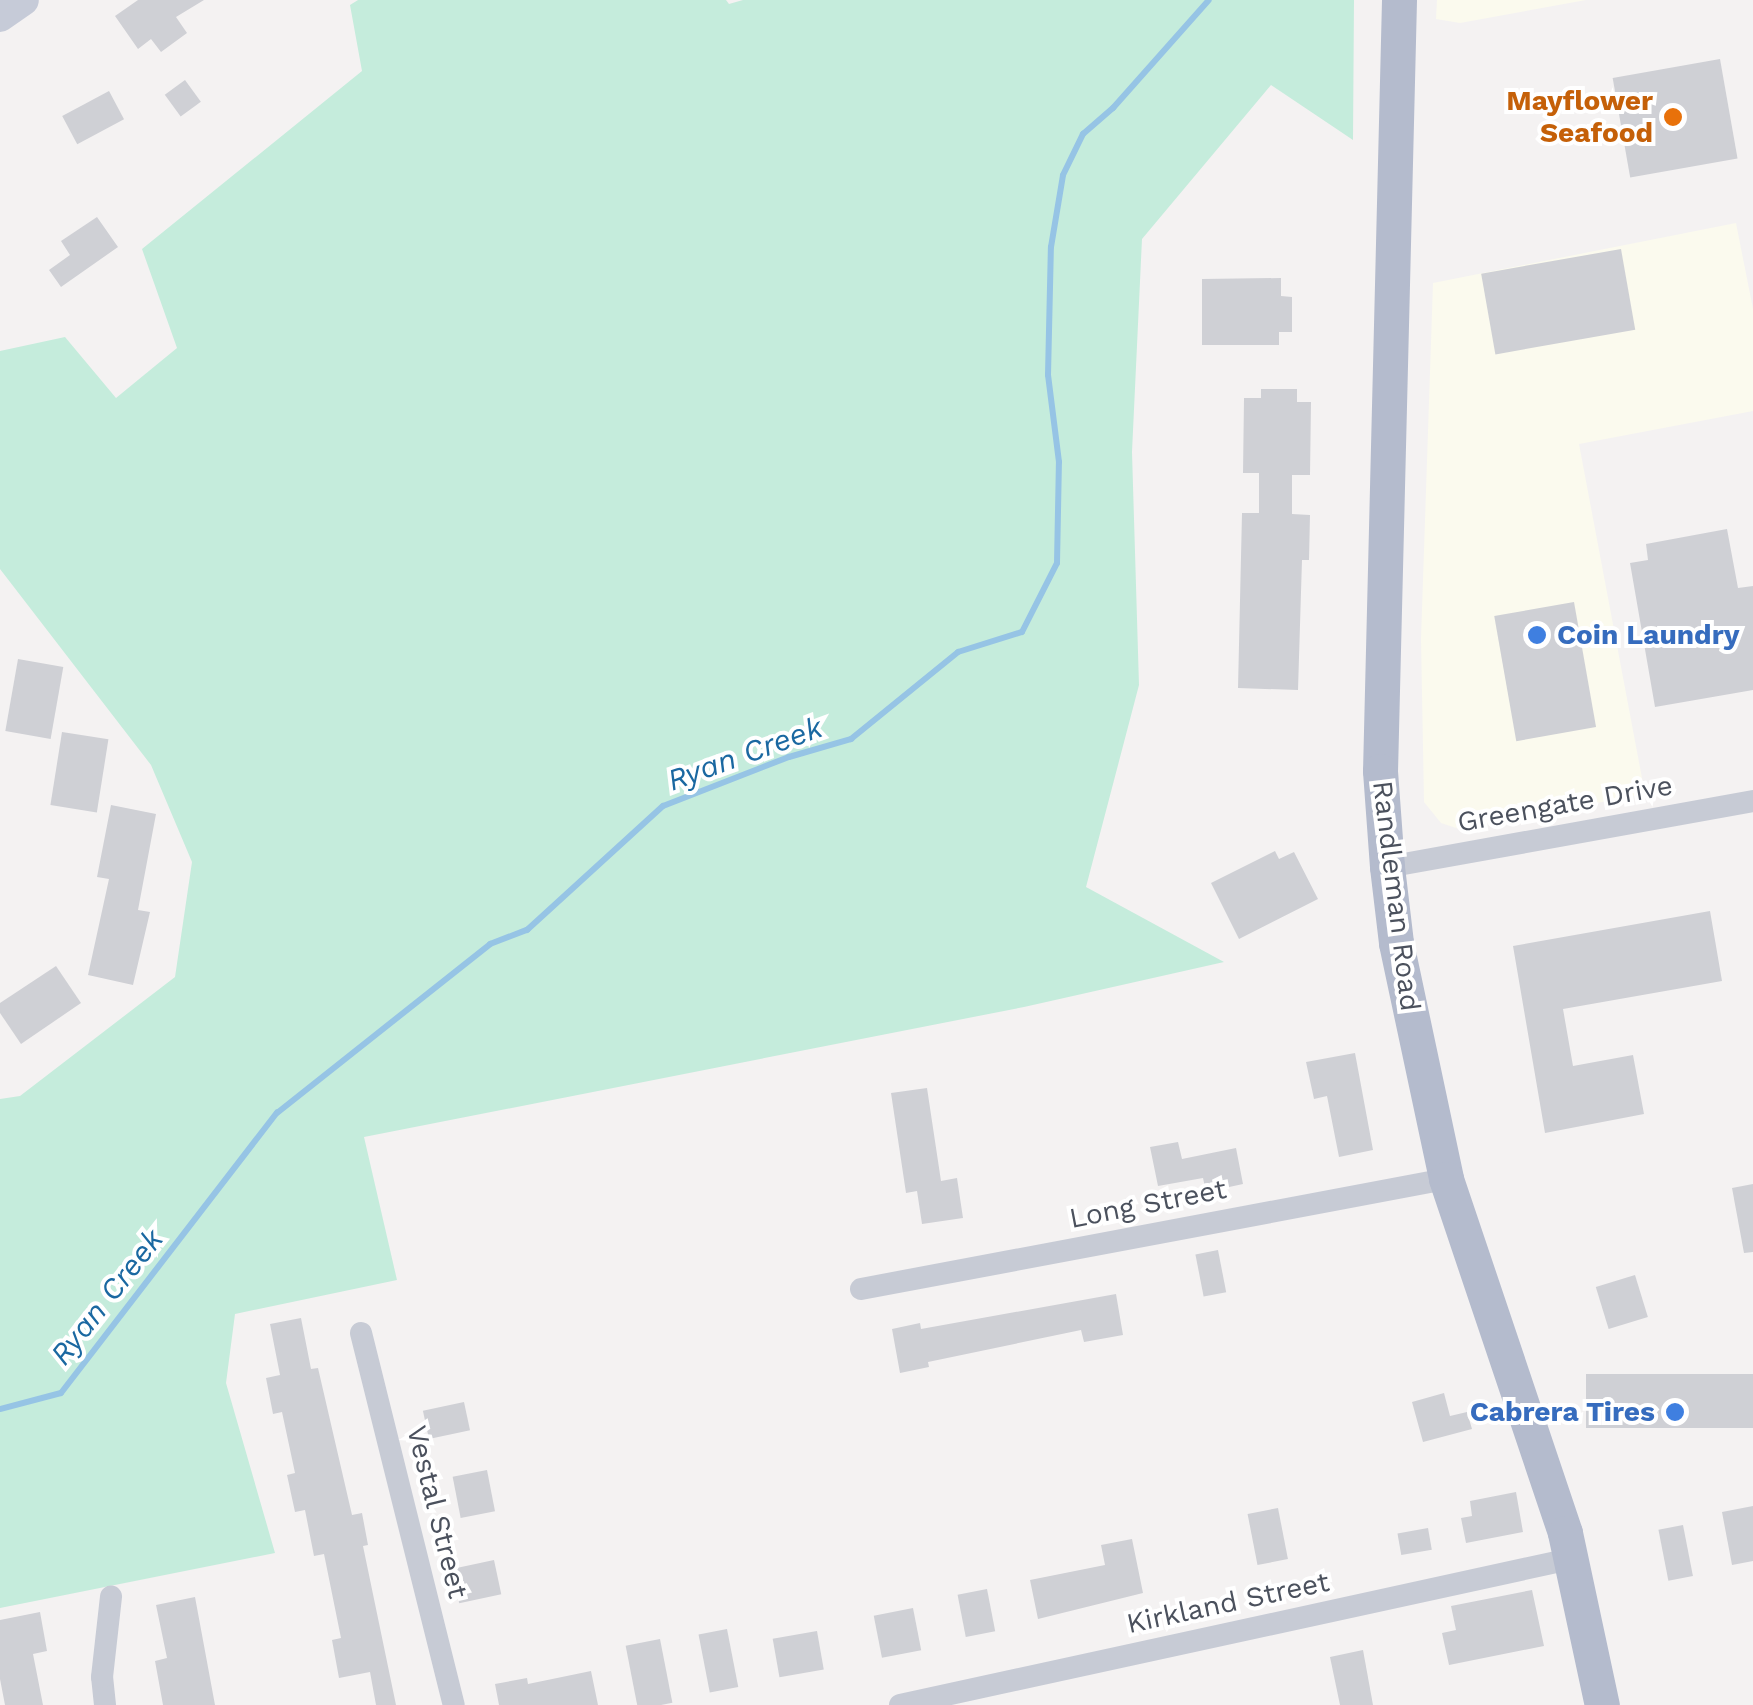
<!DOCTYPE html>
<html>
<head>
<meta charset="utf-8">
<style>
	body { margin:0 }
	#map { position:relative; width:1753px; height:1705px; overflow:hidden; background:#f4f2f2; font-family:"Work Sans",sans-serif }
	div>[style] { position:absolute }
	.commercial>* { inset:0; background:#fbfaee }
	.green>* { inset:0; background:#c5ecdc }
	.stream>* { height:6px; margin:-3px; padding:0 3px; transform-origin:3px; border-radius:3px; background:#96c4e5 }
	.building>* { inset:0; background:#cfd0d5; transform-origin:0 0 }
	.minor>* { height:22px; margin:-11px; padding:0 11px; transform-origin:11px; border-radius:11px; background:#c7cbd5 }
	.secondary>* { height:30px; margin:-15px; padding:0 15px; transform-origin:15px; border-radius:15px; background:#c6cbd8 }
	.primary>* { height:35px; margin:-17.5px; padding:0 17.5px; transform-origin:17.5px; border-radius:17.5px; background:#b4bbcd }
	.dots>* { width:28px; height:28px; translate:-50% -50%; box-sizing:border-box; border:5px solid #fff; border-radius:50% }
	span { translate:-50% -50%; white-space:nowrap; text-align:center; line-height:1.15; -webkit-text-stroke:8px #fff; paint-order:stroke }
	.food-label { font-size:28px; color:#c56008; font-weight:700 }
	.right { translate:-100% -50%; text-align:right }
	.shop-label { font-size:28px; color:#366cbe; font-weight:700 }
	.left { translate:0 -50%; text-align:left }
	.street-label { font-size:28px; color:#4b515d }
	.water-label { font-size:30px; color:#1a68a1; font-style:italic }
</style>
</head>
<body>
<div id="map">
	<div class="commercial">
		<i style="clip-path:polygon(1437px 0,1586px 0,1460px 23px,1436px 19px)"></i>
		<i style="clip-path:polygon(1736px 223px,1753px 309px,1753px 411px,1579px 444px,1645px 794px,1459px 829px,1441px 823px,1424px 802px,1421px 639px,1433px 283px)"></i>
	</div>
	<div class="green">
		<i style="clip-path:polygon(358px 0,726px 0,729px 4px,743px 0,1354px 0,1353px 140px,1271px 85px,1142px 239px,1132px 452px,1139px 685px,1086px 887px,1224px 962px,1024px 1007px,364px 1137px,397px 1280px,235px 1314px,226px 1383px,275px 1553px,0 1608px,0 1099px,20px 1096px,175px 977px,192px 862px,151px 765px,0 569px,0 351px,65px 337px,116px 398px,177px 348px,142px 249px,362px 71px,350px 5px)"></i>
	</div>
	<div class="stream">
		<i style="left:0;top:1409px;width:63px;rotate:-14.7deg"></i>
		<i style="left:61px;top:1393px;width:354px;rotate:-52.4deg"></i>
		<i style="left:277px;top:1113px;width:272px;rotate:-38.4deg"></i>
		<i style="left:490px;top:944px;width:40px;rotate:-21deg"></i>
		<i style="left:527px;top:930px;width:184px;rotate:-42.4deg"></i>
		<i style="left:663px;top:806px;width:135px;rotate:-21.3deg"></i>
		<i style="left:789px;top:757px;width:65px;rotate:-16.2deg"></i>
		<i style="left:851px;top:739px;width:138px;rotate:-39.1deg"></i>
		<i style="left:958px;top:652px;width:67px;rotate:-17.4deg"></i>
		<i style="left:1022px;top:632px;width:77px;rotate:-63.1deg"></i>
		<i style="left:1057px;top:563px;width:101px;rotate:-88.9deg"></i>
		<i style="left:1059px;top:462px;width:88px;rotate:-97.2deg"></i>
		<i style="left:1048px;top:375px;width:128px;rotate:-88.7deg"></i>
		<i style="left:1051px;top:247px;width:73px;rotate:-80.5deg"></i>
		<i style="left:1063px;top:175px;width:46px;rotate:-64deg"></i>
		<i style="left:1083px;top:134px;width:40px;rotate:-41deg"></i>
		<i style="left:1113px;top:108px;width:144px;rotate:-48.4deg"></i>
	</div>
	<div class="building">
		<i style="clip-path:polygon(138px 0,204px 0,176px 17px,187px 33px,161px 52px,151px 39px,138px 49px,115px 16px)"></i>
		<i style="left:1720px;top:59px;width:101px;height:109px;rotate:80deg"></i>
		<i style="left:185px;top:80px;width:27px;height:25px;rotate:54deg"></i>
		<i style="left:109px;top:91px;width:32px;height:53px;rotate:62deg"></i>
		<i style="clip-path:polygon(97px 217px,118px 247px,61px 287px,49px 270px,70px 255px,61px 241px)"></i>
		<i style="left:1621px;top:249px;width:82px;height:142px;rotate:80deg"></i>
		<i style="clip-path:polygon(1281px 278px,1281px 296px,1292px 297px,1292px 332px,1279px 332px,1279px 345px,1202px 345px,1202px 279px)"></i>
		<i style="clip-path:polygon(1261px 389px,1297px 389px,1297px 402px,1311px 402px,1310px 475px,1292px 475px,1292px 514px,1310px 515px,1309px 560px,1302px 560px,1298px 690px,1238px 688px,1242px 513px,1259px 513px,1259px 473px,1243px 473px,1244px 398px,1261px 398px)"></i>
		<i style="clip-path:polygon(1727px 529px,1738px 588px,1753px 586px,1753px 690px,1655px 707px,1630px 563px,1648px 560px,1646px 544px)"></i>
		<i style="left:1574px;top:602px;width:127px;height:81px;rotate:80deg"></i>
		<i style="left:18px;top:659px;width:46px;height:73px;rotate:10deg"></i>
		<i style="left:62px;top:732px;width:47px;height:74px;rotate:9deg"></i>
		<i style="clip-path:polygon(111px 805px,156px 814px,138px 910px,150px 912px,133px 985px,88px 975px,109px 879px,97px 877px)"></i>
		<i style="clip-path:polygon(1275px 851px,1279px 859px,1294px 852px,1318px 899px,1239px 939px,1211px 883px)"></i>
		<i style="clip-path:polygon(1710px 911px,1722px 981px,1563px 1009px,1573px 1066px,1633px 1055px,1644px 1114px,1545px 1133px,1513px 946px)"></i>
		<i style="clip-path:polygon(56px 966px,81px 1003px,21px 1044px,0 1013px,0 1003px)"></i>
		<i style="clip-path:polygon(1355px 1053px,1373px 1150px,1339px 1157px,1327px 1096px,1314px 1099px,1306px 1062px)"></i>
		<i style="clip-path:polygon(927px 1088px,941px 1181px,957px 1178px,963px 1218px,922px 1224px,917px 1191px,906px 1193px,891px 1093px)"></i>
		<i style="clip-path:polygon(1178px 1142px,1182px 1159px,1236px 1148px,1243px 1184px,1206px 1192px,1203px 1178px,1158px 1186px,1150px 1147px)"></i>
		<i style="clip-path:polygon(1753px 1184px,1753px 1252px,1744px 1253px,1732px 1188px)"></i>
		<i style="left:1218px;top:1250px;width:43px;height:23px;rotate:79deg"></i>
		<i style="left:1635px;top:1275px;width:44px;height:41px;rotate:73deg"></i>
		<i style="clip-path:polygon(1116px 1294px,1123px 1335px,1084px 1342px,1081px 1330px,928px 1362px,929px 1367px,900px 1373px,892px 1329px,920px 1323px,921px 1329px)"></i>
		<i style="clip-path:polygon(301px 1318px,311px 1369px,318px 1368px,352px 1515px,362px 1513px,368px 1545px,363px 1546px,396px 1705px,376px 1705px,370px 1672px,339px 1678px,332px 1640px,341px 1638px,324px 1554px,314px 1556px,305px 1510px,295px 1512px,287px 1475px,295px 1473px,282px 1412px,273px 1414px,266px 1378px,280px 1375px,270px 1324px)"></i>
		<i style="left:1753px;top:1374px;width:54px;height:167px;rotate:90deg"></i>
		<i style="clip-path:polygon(1444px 1393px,1450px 1416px,1467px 1412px,1472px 1429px,1423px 1442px,1412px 1402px)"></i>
		<i style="left:464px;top:1402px;width:29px;height:42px;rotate:78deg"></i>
		<i style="left:487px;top:1470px;width:42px;height:35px;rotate:79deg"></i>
		<i style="clip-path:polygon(1516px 1492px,1523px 1532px,1466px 1543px,1461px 1518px,1472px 1516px,1470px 1501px)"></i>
		<i style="clip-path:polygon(1753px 1506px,1753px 1561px,1732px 1565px,1722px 1512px)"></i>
		<i style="left:1278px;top:1508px;width:52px;height:31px;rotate:79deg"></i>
		<i style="left:1683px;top:1525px;width:52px;height:25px;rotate:79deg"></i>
		<i style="left:1428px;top:1528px;width:22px;height:31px;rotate:80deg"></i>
		<i style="clip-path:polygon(1132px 1539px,1143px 1593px,1038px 1619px,1030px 1580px,1105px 1565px,1101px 1545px)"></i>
		<i style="left:494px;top:1560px;width:35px;height:43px;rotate:78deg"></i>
		<i style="left:987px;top:1589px;width:43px;height:30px;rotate:79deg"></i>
		<i style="clip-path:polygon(1532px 1590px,1544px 1646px,1449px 1665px,1442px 1633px,1456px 1630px,1451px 1606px)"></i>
		<i style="clip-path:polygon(195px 1597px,215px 1705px,163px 1705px,155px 1661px,167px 1658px,156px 1605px)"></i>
		<i style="left:913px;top:1608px;width:43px;height:40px;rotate:79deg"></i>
		<i style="clip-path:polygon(40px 1612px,47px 1651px,33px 1654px,43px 1705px,5px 1705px,0 1679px,0 1620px)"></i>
		<i style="left:727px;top:1629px;width:59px;height:29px;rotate:79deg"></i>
		<i style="left:817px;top:1631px;width:39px;height:45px;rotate:80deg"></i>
		<i style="left:660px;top:1639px;width:65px;height:35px;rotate:79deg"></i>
		<i style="clip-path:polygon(1363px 1650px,1373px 1705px,1340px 1705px,1330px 1657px)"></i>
		<i style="clip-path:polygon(591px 1671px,598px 1705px,499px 1705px,495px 1684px,527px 1678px,528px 1684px)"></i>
	</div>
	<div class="minor">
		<i style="left:1387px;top:867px;width:372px;rotate:-10.2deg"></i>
		<i style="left:861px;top:1289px;width:595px;rotate:-10.65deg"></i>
		<i style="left:361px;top:1333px;width:383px;rotate:76deg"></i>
		<i style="left:105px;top:1705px;width:28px;rotate:-96deg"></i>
		<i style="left:102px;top:1677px;width:81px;rotate:-83.6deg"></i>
		<i style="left:900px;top:1705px;width:686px;rotate:-12.29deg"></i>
	</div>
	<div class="secondary">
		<i style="left:0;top:17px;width:29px;rotate:-35deg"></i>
	</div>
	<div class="primary">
		<i style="left:1399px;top:0;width:771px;rotate:91.41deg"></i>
		<i style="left:1380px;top:771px;width:96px;rotate:85.8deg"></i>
		<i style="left:1387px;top:867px;width:77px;rotate:83.2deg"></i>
		<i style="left:1396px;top:943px;width:241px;rotate:78deg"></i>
		<i style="left:1446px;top:1179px;width:373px;rotate:71.4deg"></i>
		<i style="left:1565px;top:1533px;width:176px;rotate:77.9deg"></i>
	</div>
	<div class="dots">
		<i style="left:1673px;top:117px;background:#e8710a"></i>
		<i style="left:1537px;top:635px;background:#3f7fe0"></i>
		<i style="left:1675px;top:1412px;background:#3f7fe0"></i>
	</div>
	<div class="food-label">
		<span class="right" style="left:1653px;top:117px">Mayflower<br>Seafood</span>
	</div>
	<div class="shop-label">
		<span class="left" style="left:1557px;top:635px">Coin Laundry</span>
		<span class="right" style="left:1655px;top:1412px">Cabrera Tires</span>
	</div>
	<div class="street-label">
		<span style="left:1565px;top:804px;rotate:-10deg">Greengate Drive</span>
		<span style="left:1396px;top:896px;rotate:83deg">Randleman Road</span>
		<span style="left:1148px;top:1204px;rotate:-11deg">Long Street</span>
		<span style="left:437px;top:1512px;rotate:76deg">Vestal Street</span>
		<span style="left:1228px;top:1603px;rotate:-12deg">Kirkland Street</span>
	</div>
	<div class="water-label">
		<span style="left:745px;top:754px;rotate:-20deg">Ryan Creek</span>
		<span style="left:107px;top:1297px;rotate:-52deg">Ryan Creek</span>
	</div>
</div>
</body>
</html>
